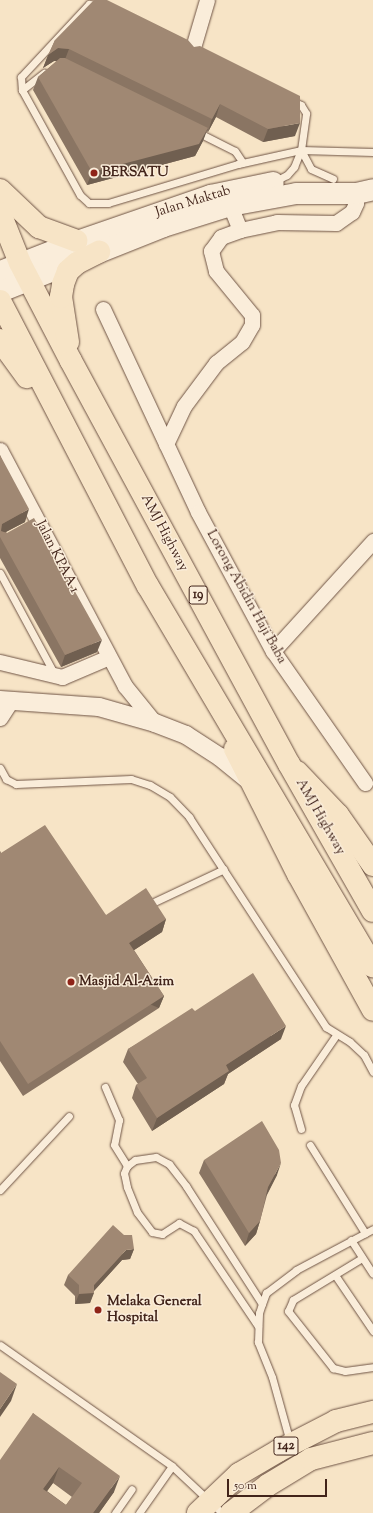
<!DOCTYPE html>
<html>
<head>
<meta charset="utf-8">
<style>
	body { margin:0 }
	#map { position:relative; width:373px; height:1513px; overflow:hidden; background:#f7e4c6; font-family:"Sorts Mill Goudy",serif }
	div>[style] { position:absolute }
	.roads { filter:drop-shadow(0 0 1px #6f5445) drop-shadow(0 0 1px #6f5445) }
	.service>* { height:7px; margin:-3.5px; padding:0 3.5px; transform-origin:3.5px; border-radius:3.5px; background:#faedda }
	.minor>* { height:15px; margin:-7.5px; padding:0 7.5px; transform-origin:7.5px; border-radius:7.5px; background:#faedda }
	.tertiary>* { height:18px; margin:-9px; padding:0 9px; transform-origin:9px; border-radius:9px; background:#faedda }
	.secondary>* { height:21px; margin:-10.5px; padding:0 10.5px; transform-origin:10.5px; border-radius:10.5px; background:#faedda }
	.primary>* { height:22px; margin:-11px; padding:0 11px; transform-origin:11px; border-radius:11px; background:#f7e4c6 }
	.trunk>* { height:22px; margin:-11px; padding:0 11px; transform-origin:11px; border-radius:11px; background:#f7e4c6 }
	.wall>* { inset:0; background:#8a7563 }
	.shaded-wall>* { inset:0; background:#705f50; transform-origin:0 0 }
	.building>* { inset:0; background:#a08873 }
	.dots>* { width:11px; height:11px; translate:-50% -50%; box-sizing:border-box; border:2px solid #faedda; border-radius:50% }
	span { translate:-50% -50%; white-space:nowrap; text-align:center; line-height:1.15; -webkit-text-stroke:3px #faedda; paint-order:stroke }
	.shield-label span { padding:1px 3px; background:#faedda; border:1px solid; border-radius:3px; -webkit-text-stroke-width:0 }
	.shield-label { font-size:13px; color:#42241a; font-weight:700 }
	.poi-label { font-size:14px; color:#42241a; font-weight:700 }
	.left { translate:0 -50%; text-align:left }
	.street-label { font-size:14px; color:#42241a }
	.scale { position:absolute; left:227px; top:1479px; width:100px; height:18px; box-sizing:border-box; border:2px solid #42241a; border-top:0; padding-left:5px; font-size:12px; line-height:14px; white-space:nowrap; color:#42241a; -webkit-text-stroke:3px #faedda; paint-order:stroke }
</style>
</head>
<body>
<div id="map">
	<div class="roads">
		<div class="service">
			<i style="left:98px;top:5px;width:9px;rotate:-174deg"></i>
			<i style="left:89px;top:4px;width:100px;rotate:133deg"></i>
			<i style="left:21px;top:77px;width:13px;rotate:86deg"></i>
			<i style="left:22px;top:90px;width:120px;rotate:61.1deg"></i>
			<i style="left:80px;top:195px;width:12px;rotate:42deg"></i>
			<i style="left:89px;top:203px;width:19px"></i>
			<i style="left:108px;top:203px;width:136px;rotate:-16.7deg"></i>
			<i style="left:238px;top:164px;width:65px;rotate:-12.5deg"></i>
			<i style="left:301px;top:150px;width:72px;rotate:1.6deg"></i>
			<i style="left:22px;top:90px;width:28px;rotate:-38deg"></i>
			<i style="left:197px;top:132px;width:42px;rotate:26.6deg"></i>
			<i style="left:235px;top:151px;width:14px;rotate:56deg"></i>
			<i style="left:301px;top:150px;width:21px;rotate:62deg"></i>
			<i style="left:311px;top:169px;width:24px;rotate:24deg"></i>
			<i style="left:275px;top:181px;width:13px;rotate:-27deg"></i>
			<i style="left:287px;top:175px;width:11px;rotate:-49deg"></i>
			<i style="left:294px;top:167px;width:18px;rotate:-68deg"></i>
			<i style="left:301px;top:150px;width:37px;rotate:-82deg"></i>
			<i style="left:306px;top:113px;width:9px;rotate:-122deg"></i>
			<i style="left:301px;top:105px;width:10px;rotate:-156deg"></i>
			<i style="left:0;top:573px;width:116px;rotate:61.7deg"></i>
			<i style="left:0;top:768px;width:13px;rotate:61deg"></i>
			<i style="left:6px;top:779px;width:11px;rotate:27deg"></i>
			<i style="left:16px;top:784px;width:115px;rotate:-2.5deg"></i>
			<i style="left:131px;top:779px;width:20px;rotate:18deg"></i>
			<i style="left:150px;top:785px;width:23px;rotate:31deg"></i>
			<i style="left:170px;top:797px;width:28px;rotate:46deg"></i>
			<i style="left:189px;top:817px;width:251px;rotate:56.9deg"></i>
			<i style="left:326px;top:1027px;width:28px;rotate:32deg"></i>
			<i style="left:350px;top:1042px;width:19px;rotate:43deg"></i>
			<i style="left:364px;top:1055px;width:19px;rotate:62deg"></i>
			<i style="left:154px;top:902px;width:77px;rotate:-25.2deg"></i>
			<i style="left:105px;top:1087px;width:36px;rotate:67deg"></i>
			<i style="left:119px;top:1120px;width:25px;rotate:101deg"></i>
			<i style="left:114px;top:1145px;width:25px;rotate:58deg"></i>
			<i style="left:301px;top:1129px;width:25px;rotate:-106deg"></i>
			<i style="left:294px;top:1105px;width:20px;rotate:-70deg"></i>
			<i style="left:301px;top:1086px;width:62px;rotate:-55.5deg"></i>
			<i style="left:310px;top:1145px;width:104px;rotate:58deg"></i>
			<i style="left:0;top:1190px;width:101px;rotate:-47deg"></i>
			<i style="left:351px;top:1240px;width:40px;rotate:57.1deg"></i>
			<i style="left:362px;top:1258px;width:81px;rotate:148.7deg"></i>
			<i style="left:293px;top:1300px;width:12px;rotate:114deg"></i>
			<i style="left:288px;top:1311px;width:73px;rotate:51.7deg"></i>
			<i style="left:333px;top:1368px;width:12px;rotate:14deg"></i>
			<i style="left:345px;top:1371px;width:28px;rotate:-8deg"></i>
			<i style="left:335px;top:1275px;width:68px;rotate:55.8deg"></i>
			<i style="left:258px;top:1326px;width:115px;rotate:-124deg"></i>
			<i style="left:194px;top:1231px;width:17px;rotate:-152deg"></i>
			<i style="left:179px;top:1223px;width:20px;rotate:147deg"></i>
			<i style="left:162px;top:1234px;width:10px;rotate:-169deg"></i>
			<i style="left:152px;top:1232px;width:25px;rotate:-127deg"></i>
			<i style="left:137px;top:1212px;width:27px;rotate:-112deg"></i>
			<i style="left:127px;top:1187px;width:14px;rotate:-102deg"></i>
			<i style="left:124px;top:1173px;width:8px;rotate:-67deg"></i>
			<i style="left:127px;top:1166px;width:10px;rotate:-37deg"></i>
			<i style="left:135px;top:1160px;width:21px;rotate:-8deg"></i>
			<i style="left:156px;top:1157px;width:15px;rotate:28deg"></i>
			<i style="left:169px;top:1164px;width:28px;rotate:52deg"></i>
			<i style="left:186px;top:1186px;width:140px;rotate:57.2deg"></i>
			<i style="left:0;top:1345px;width:210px;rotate:35.1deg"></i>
			<i style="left:172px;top:1466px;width:69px;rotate:43.2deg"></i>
			<i style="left:290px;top:1442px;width:67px;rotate:-105.5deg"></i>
			<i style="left:272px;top:1377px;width:38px;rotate:-112deg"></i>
			<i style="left:258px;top:1342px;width:29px;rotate:-88deg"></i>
			<i style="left:259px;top:1313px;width:9px;rotate:-72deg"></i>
			<i style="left:262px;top:1304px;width:12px;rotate:-70deg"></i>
			<i style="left:266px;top:1293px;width:38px;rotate:-37deg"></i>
			<i style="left:296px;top:1270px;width:87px;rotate:-28deg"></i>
			<i style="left:115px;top:1513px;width:29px;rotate:-55deg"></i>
			<i style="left:139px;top:1513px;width:57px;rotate:-54.9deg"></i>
		</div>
		<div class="minor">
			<i style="left:192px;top:51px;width:53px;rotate:-73.6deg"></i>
			<i style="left:240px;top:230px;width:38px;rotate:-12deg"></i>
			<i style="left:277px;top:222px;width:59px;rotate:1deg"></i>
			<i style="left:336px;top:223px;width:19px;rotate:-35deg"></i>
			<i style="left:352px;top:212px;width:10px;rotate:-66deg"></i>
			<i style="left:356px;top:203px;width:10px;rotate:-90deg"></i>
			<i style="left:103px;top:309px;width:224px;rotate:64.9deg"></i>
			<i style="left:198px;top:512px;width:158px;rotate:61.7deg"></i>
			<i style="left:273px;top:651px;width:161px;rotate:55.1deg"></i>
			<i style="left:166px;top:444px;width:42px;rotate:-64.7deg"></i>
			<i style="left:184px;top:406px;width:54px;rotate:-53.3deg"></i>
			<i style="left:216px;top:363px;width:33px;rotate:-39deg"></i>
			<i style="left:242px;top:342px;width:20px;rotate:-60deg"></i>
			<i style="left:252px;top:325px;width:10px;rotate:-90deg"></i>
			<i style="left:252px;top:315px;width:57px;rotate:-129.3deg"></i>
			<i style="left:216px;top:271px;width:21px;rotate:-104deg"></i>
			<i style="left:211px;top:251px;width:17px;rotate:-54deg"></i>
			<i style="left:221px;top:237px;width:20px;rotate:-20deg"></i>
			<i style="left:240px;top:230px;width:27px;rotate:-112deg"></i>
			<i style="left:0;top:450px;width:267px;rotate:62.1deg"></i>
			<i style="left:125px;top:686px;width:48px;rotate:51deg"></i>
			<i style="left:273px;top:651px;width:149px;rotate:-47.7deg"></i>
			<i style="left:0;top:662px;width:64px;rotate:13.6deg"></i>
			<i style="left:62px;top:677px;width:51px;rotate:-23.1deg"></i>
			<i style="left:0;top:718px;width:20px;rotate:-57deg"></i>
		</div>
		<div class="tertiary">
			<i style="left:0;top:700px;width:99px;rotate:4deg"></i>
			<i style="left:99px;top:707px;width:58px;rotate:15.9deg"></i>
			<i style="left:155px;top:723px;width:33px;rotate:21deg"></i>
			<i style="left:186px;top:735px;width:40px;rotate:32.9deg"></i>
			<i style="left:220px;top:757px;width:38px;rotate:39deg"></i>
		</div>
		<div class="secondary">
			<i style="left:0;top:271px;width:83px;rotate:-21.3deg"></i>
			<i style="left:77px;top:241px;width:141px;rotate:-19.1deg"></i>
			<i style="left:210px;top:195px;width:64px;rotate:-11.7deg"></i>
			<i style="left:0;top:291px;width:175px;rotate:-21.7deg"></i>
			<i style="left:163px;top:226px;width:70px;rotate:-17.4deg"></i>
			<i style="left:230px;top:205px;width:67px;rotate:-10.3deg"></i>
			<i style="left:296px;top:193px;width:60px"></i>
			<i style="left:356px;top:193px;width:17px;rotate:-13deg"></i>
		</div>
		<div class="primary">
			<i style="left:235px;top:749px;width:140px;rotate:63.3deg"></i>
			<i style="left:298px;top:874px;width:155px;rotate:61.1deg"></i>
			<i style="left:297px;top:772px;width:59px;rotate:46.4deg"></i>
			<i style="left:338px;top:815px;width:61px;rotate:55deg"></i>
		</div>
		<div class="trunk">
			<i style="left:0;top:190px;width:54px;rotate:43.5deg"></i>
			<i style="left:39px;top:227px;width:40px;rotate:20.2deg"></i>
			<i style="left:0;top:213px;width:54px;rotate:68.2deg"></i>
			<i style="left:20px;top:263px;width:110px;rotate:62.5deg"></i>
			<i style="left:71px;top:361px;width:458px;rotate:61.6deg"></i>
			<i style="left:289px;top:764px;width:169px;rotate:60.3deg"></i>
			<i style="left:0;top:301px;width:321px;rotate:62.6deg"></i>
			<i style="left:148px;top:586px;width:442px;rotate:59.4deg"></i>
			<i style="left:0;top:340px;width:46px;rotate:53.9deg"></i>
			<i style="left:68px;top:342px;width:46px;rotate:-98.8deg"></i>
			<i style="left:61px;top:297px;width:13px;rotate:-81deg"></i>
			<i style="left:63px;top:284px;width:14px;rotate:-69deg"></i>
			<i style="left:68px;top:271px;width:12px;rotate:-42deg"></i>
			<i style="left:77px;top:263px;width:25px;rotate:-27deg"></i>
			<i style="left:198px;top:1513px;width:57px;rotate:-43.6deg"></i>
			<i style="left:239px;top:1474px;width:45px;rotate:-30.5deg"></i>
			<i style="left:278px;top:1451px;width:65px;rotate:-27.3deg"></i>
			<i style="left:336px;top:1421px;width:38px;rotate:-14deg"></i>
			<i style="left:231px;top:1513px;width:46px;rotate:-37.1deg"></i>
			<i style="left:268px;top:1485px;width:50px;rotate:-31.2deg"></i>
			<i style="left:311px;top:1459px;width:64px;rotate:-14.5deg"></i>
		</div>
	</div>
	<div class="wall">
		<i style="clip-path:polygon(55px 40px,194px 47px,295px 136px,263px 142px,216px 117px,208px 132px,206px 131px,203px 141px,195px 156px,87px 185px,33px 90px,38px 77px,57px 61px,54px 61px,43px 68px)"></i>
		<i style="clip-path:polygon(0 455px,25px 522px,6px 532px,97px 652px,61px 667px,0 558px)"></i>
		<i style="clip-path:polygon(0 851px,1px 853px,106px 915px,166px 919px,162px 932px,134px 950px,164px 996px,159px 1008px,23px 1096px,0 1061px)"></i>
		<i style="clip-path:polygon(195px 1011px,281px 1039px,228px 1074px,224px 1084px,152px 1131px,132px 1098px,136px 1085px,138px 1084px,123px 1062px,128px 1049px)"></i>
		<i style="clip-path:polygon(204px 1160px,277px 1175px,267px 1195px,260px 1221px,256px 1234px,245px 1246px,199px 1173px)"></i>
		<i style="clip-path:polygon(134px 1249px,130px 1259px,122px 1260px,94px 1291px,90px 1303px,75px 1304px,75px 1296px,64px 1285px,68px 1275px)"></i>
		<i style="clip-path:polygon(evenodd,33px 1413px,114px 1492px,99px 1513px,0 1513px,33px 1413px,53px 1483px,72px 1497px,66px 1505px,47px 1491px,53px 1483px)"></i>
	</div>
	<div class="shaded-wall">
		<i style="clip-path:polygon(58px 48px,69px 49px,64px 62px,54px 61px,43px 68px,48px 55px)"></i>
		<i style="clip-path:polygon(220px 104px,216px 117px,208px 132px,212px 119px)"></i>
		<i style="clip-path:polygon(300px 123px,295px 136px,263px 142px,268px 129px)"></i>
		<i style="clip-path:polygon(208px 128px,203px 141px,195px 156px,87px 185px,92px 172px)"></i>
		<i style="clip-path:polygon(29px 509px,25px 522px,0 535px,0 530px,2px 524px)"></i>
		<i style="clip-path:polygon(102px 640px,97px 652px,61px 667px,65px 655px)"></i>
		<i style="clip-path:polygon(166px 919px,162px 932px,125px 956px,129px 943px)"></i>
		<i style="left:164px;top:996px;width:13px;height:162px;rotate:113deg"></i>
		<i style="clip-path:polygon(286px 1026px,281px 1039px,228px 1074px,224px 1084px,152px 1131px,157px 1118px,226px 1065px)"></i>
		<i style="clip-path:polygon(281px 1163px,277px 1175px,264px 1200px,268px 1187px)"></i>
		<i style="clip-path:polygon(260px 1221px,256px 1234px,245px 1246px,249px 1233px)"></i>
		<i style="clip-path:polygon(134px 1249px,130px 1259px,122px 1260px,92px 1293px,94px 1293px,90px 1303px,75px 1304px,79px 1294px,94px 1285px,126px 1250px)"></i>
		<i style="clip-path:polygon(17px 1384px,11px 1401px,0 1417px,0 1409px)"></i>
		<i style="clip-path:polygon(59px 1467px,53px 1483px,37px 1505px,43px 1489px)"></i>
		<i style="clip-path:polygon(120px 1476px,114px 1492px,99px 1513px,93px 1513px)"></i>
	</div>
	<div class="building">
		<i style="clip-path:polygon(94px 0,107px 0,188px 40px,194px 47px,200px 46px,300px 96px,300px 123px,268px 129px,220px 104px,212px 119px,69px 49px,58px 48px,48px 55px,55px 40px)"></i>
		<i style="clip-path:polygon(60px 58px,65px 58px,208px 128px,199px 144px,92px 172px,38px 77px)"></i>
		<i style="clip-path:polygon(0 455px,29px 509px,2px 524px,1px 531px,7px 533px,34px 518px,102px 640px,65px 655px,0 537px)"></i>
		<i style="clip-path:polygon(45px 825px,106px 915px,146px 888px,166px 919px,129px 943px,164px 996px,28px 1084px,0 1041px,0 851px,1px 853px)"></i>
		<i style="clip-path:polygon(253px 973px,286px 1026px,226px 1065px,229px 1071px,157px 1118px,136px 1085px,147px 1078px,128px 1049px,192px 1008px,195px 1011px)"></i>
		<i style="clip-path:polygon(262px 1121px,279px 1150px,281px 1163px,268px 1187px,260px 1221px,249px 1233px,204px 1160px)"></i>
		<i style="clip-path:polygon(113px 1225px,124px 1235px,132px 1235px,134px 1249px,126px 1250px,94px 1285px,94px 1293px,79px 1294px,79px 1285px,68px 1275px)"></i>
		<i style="clip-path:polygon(0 1372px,17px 1384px,0 1409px)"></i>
		<i style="clip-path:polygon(evenodd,33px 1413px,120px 1476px,93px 1513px,0 1513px,0 1460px,33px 1413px,59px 1467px,82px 1483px,66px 1505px,43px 1489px,59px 1467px)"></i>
	</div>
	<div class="dots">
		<i style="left:94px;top:173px;background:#8f2418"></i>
		<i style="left:71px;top:982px;background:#8f2418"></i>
		<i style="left:98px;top:1310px;background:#8f2418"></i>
	</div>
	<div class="shield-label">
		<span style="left:198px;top:595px">19</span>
		<span style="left:286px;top:1446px">142</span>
	</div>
	<div class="poi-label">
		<span class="left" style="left:102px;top:173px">BERSATU</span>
		<span class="left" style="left:79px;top:982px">Masjid Al-Azim</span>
		<span class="left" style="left:107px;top:1310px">Melaka General<br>Hospital</span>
	</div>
	<div class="street-label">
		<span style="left:193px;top:202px;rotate:-17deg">Jalan Maktab</span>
		<span style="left:164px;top:533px;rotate:62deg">AMJ Highway</span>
		<span style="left:57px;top:557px;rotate:63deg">Jalan KPAA 1</span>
		<span style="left:246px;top:597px;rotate:61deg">Lorong Abidin Haji Baba</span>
		<span style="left:320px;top:817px;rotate:60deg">AMJ Highway</span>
	</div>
	<div class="scale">50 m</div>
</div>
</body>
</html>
